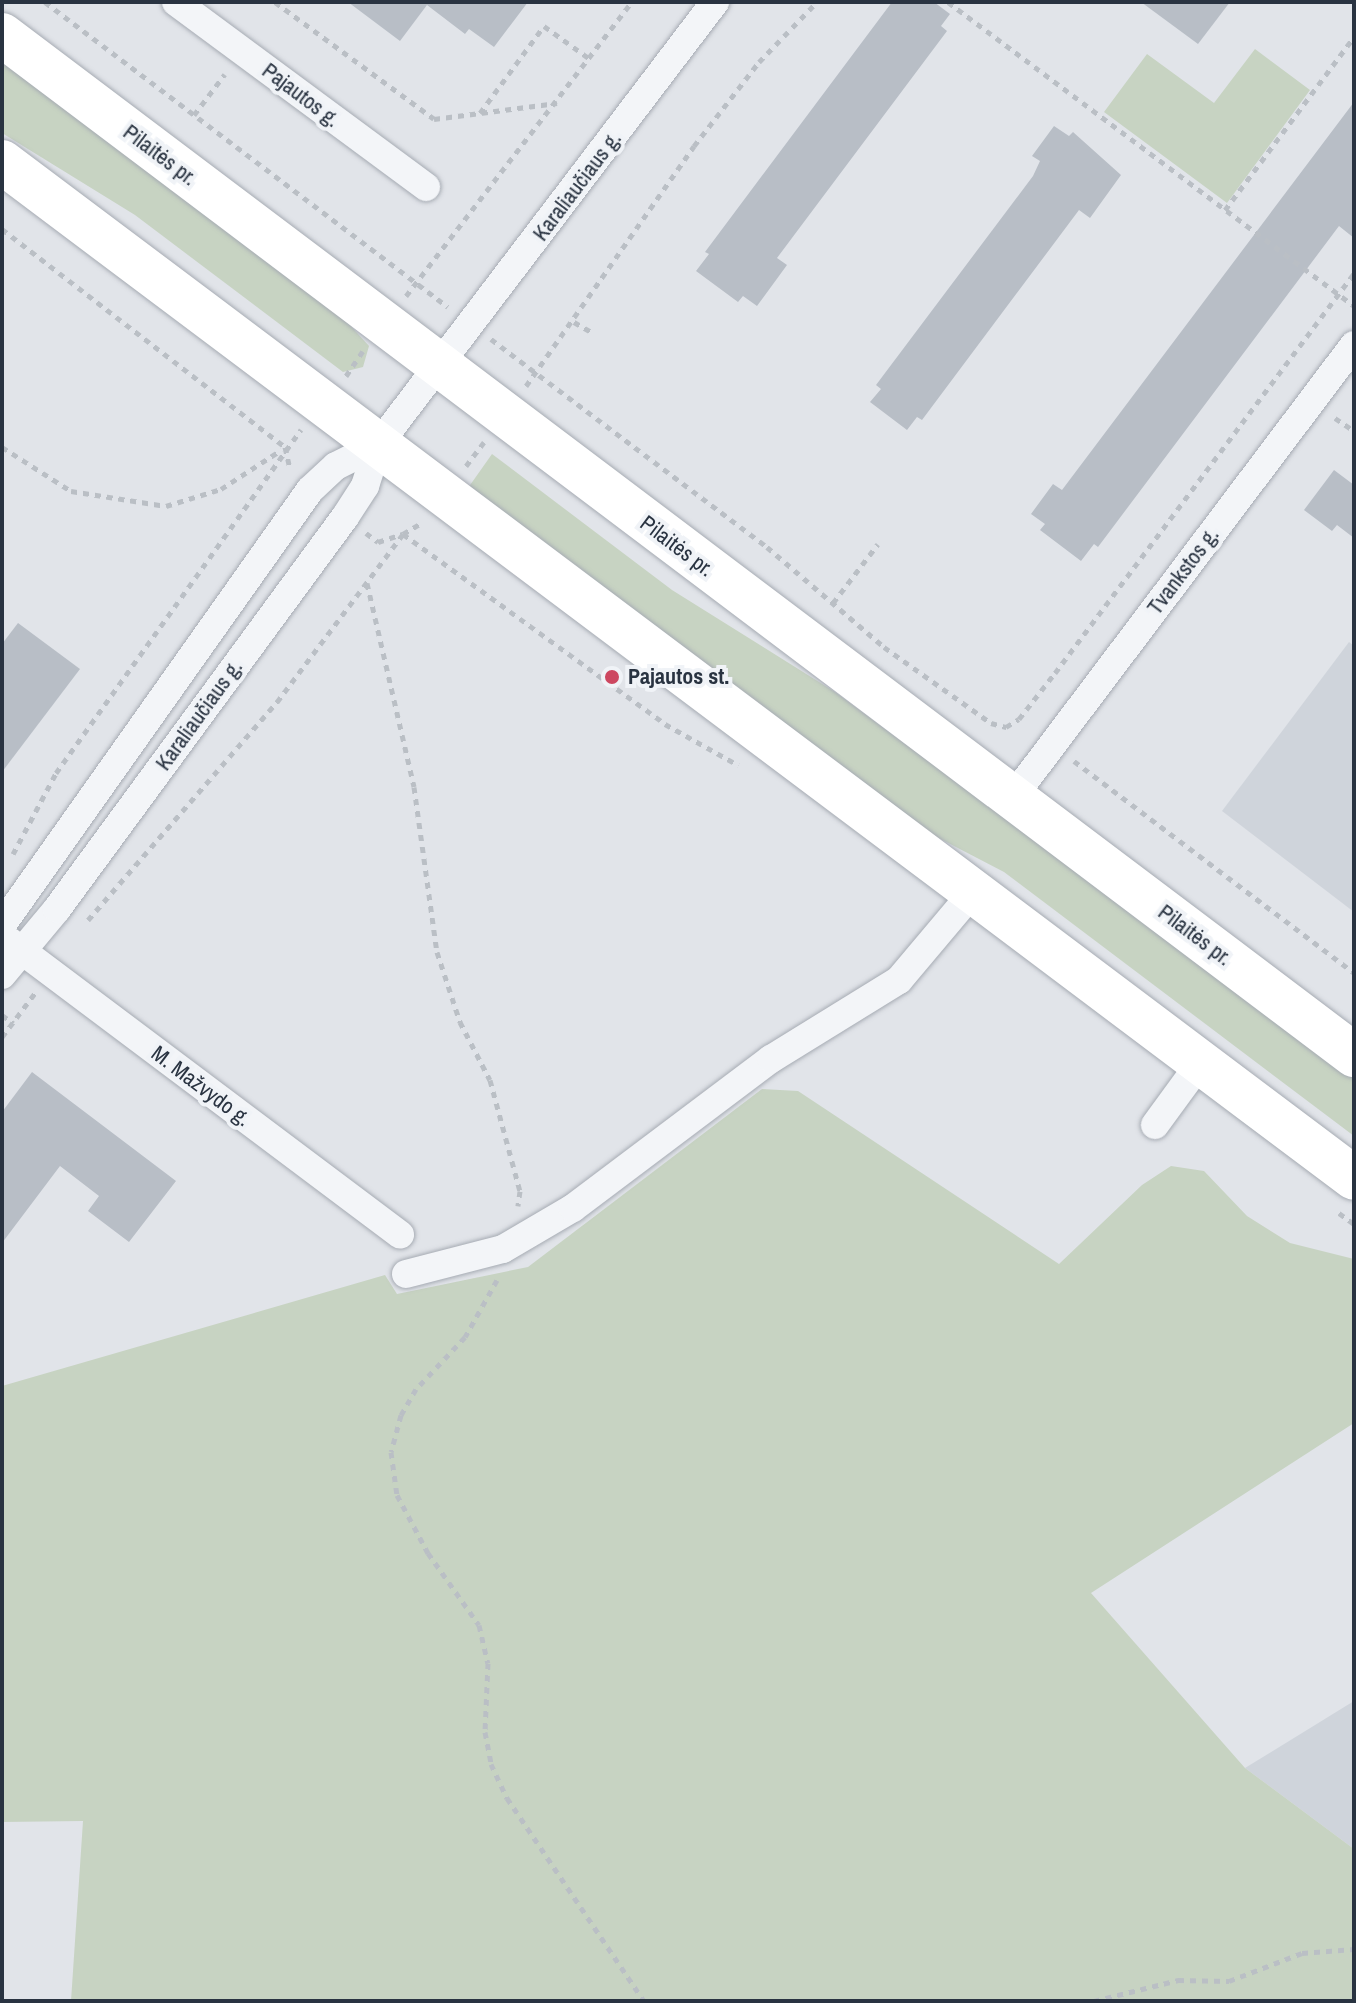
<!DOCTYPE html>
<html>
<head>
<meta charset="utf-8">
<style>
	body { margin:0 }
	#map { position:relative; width:1356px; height:2003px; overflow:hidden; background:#e1e4e9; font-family:"Archivo Narrow",sans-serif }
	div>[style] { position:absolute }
	.built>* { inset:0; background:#cfd4db }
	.green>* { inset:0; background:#c7d3c2 }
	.building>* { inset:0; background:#b8bec6 }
	.path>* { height:5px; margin-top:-2.5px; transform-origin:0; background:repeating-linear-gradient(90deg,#babfc5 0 6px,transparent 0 12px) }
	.roads { filter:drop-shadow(0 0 2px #a6abb3) drop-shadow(0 0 2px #a6abb3) }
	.street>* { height:28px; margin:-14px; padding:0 14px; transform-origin:14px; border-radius:14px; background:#f3f5f8 }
	.primary>* { height:44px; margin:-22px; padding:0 22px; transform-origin:22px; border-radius:22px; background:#fff }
	.dots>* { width:22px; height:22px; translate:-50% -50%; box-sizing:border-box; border:4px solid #f0f3f7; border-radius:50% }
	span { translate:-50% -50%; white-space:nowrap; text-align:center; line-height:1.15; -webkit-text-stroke:8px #f0f3f7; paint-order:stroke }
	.street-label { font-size:22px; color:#293341 }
	.poi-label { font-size:22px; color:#293341; font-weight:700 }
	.left { translate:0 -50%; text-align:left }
	.frame { position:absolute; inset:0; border:4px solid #293341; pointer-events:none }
</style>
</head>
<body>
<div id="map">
	<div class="built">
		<i style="clip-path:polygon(1349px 642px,1354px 646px,1354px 912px,1222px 811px)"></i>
		<i style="clip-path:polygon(1354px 1701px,1354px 1849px,1245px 1768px)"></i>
	</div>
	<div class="green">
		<i style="clip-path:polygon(1255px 49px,1310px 90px,1227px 203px,1104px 112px,1147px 54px,1214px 103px)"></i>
		<i style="clip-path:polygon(2px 61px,347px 322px,369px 346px,363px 367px,343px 372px,135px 215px,2px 133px)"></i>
		<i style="clip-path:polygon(492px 454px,672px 590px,835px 692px,1354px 1076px,1354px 1136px,1004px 872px,929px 833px,468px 488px)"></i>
		<i style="clip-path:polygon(762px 1089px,798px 1091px,1059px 1264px,1142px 1185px,1171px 1166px,1204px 1171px,1247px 1216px,1290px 1243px,1354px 1259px,1354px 1423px,1091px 1593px,1245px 1768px,1354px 1849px,1354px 2001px,71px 2001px,83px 1821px,2px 1822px,2px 1386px,385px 1275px,397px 1294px,528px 1267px)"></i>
	</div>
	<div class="building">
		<i style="clip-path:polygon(348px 2px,528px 2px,494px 47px,469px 29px,465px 34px,427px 5px,400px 41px)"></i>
		<i style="clip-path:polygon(892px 2px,934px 2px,950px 14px,941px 26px,947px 31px,777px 258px,787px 265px,757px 306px,743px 296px,738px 302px,696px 271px,709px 254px,705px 252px)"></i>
		<i style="clip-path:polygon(1141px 2px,1230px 2px,1198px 44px)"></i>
		<i style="clip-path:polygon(1354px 102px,1354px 238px,1339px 226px,1098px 547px,1094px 544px,1081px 561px,1040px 530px,1045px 524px,1031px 514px,1053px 484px,1062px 490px)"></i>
		<i style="clip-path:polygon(1054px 126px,1069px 136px,1073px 132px,1121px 175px,1090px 218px,1079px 210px,922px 420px,917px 417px,907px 430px,870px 402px,881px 389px,876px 385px,1033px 176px,1040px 161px,1032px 156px)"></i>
		<i style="clip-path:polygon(1334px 470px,1354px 485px,1354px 538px,1337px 525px,1332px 531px,1304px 510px)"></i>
		<i style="clip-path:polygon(18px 623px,80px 669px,2px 772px,2px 644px)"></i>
		<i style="clip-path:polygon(32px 1072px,176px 1181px,129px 1242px,88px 1211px,99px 1196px,60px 1166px,2px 1243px,2px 1112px)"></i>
	</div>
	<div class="path">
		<i style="left:45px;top:2px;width:505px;rotate:37.12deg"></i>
		<i style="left:275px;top:2px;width:197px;rotate:36.3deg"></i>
		<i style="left:434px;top:119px;width:124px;rotate:-7.4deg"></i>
		<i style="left:948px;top:2px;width:507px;rotate:36.82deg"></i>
		<i style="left:480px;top:113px;width:108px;rotate:-53.7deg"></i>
		<i style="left:544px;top:26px;width:57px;rotate:35.7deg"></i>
		<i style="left:194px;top:115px;width:51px;rotate:-52.9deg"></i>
		<i style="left:1225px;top:210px;width:216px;rotate:-53.3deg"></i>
		<i style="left:2px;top:229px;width:357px;rotate:37.6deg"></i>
		<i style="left:285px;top:447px;width:23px;rotate:77deg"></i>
		<i style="left:406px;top:296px;width:371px;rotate:-52.5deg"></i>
		<i style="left:574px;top:322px;width:20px;rotate:30deg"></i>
		<i style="left:491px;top:339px;width:346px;rotate:37deg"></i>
		<i style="left:767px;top:547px;width:154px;rotate:40.5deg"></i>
		<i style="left:884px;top:647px;width:131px;rotate:35.4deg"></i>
		<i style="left:991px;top:723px;width:16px;rotate:15deg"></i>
		<i style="left:1006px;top:727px;width:15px;rotate:-32deg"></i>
		<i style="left:1019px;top:719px;width:58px;rotate:-52deg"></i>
		<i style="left:1055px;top:673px;width:499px;rotate:-53.2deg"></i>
		<i style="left:346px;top:376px;width:30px;rotate:-56deg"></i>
		<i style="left:526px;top:386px;width:293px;rotate:-55deg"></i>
		<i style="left:694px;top:146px;width:106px;rotate:-52.3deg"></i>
		<i style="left:759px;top:62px;width:83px;rotate:-46deg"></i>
		<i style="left:1335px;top:418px;width:23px;rotate:34deg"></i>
		<i style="left:2px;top:447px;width:82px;rotate:32.5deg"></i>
		<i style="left:71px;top:491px;width:96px;rotate:9deg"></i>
		<i style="left:166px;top:506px;width:58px;rotate:-17.2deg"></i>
		<i style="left:221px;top:489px;width:72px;rotate:-33deg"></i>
		<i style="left:466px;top:466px;width:30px;rotate:-53deg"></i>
		<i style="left:366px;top:533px;width:15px;rotate:37deg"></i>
		<i style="left:378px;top:542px;width:26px;rotate:-18deg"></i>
		<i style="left:403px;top:534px;width:324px;rotate:35.9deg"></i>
		<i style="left:665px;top:724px;width:84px;rotate:29.3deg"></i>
		<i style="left:367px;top:583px;width:209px;rotate:77deg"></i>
		<i style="left:414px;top:787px;width:167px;rotate:82.1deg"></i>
		<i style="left:437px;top:952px;width:74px;rotate:71.8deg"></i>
		<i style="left:460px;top:1022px;width:65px;rotate:62.7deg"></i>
		<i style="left:490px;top:1080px;width:115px;rotate:74.9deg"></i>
		<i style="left:520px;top:1191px;width:15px;rotate:98deg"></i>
		<i style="left:833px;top:603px;width:74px;rotate:-52.7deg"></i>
		<i style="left:1074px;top:761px;width:351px;rotate:37.1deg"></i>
		<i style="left:13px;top:854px;width:92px;rotate:-62deg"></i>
		<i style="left:56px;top:773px;width:422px;rotate:-54.5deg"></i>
		<i style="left:88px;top:920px;width:289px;rotate:-49.1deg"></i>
		<i style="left:277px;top:702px;width:210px;rotate:-53.1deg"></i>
		<i style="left:403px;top:534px;width:23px;rotate:-31deg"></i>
		<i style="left:2px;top:1015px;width:14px;rotate:36deg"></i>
		<i style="left:2px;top:1037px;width:55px;rotate:-53.1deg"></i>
		<i style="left:1339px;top:1213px;width:19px;rotate:36deg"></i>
		<i style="left:497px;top:1280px;width:65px;rotate:119.3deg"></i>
		<i style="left:465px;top:1337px;width:71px;rotate:133.3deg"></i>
		<i style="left:416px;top:1389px;width:30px;rotate:120deg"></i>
		<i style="left:401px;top:1415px;width:38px;rotate:105deg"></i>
		<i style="left:391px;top:1452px;width:43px;rotate:82.1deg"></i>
		<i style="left:397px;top:1495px;width:66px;rotate:61.9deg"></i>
		<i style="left:428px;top:1553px;width:88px;rotate:54.7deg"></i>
		<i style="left:479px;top:1625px;width:39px;rotate:77deg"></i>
		<i style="left:488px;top:1663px;width:69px;rotate:92.5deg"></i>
		<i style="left:485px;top:1732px;width:33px;rotate:79deg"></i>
		<i style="left:491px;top:1764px;width:38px;rotate:65deg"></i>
		<i style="left:507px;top:1798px;width:245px;rotate:56deg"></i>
		<i style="left:1094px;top:2001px;width:87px;rotate:-14deg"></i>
		<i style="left:1178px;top:1980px;width:51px;rotate:1.1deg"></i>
		<i style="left:1229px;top:1981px;width:78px;rotate:-21deg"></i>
		<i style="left:1302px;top:1953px;width:52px;rotate:-4.4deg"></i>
	</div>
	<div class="roads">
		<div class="street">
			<i style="left:176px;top:2px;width:311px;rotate:36.5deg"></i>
			<i style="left:1013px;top:797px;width:566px;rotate:-52.97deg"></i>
			<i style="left:2px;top:925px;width:533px;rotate:-54.7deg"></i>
			<i style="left:310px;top:490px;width:35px;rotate:-43deg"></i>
			<i style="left:336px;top:466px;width:47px;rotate:-26.6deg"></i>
			<i style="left:9px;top:941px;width:489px;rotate:36.9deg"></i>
			<i style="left:2px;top:975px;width:86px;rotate:-50.2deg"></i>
			<i style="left:57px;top:909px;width:486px;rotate:-53.7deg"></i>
			<i style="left:345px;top:517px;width:37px;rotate:-57deg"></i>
			<i style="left:365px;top:486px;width:43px;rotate:-72.4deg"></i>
			<i style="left:378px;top:445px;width:557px;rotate:-52.74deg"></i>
			<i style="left:1155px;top:1125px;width:78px;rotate:-53.9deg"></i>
			<i style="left:406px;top:1274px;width:100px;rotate:-14.5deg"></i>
			<i style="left:503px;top:1249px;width:81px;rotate:-30.4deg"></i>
			<i style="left:573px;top:1208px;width:248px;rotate:-37deg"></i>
			<i style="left:771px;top:1059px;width:150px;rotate:-31.7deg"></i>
			<i style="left:899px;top:980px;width:116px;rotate:-49.9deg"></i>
		</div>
		<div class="primary">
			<i style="left:2px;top:35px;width:1694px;rotate:37.03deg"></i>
			<i style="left:2px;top:162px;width:1691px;rotate:36.92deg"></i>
		</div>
	</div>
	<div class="dots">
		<i style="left:612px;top:677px;background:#cd4760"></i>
	</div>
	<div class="street-label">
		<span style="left:301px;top:95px;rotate:37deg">Pajautos g.</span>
		<span style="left:160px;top:155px;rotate:37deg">Pilaitės pr.</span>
		<span style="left:577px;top:186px;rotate:-53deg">Karaliaučiaus g.</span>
		<span style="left:677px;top:546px;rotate:37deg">Pilaitės pr.</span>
		<span style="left:1183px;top:571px;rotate:-53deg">Tvankstos g.</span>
		<span style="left:199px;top:715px;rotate:-54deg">Karaliaučiaus g.</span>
		<span style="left:1195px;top:935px;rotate:37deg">Pilaitės pr.</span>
		<span style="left:201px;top:1086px;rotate:37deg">M. Mažvydo g.</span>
	</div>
	<div class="poi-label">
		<span class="left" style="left:628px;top:677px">Pajautos st.</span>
	</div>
	<div class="frame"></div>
</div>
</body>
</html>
